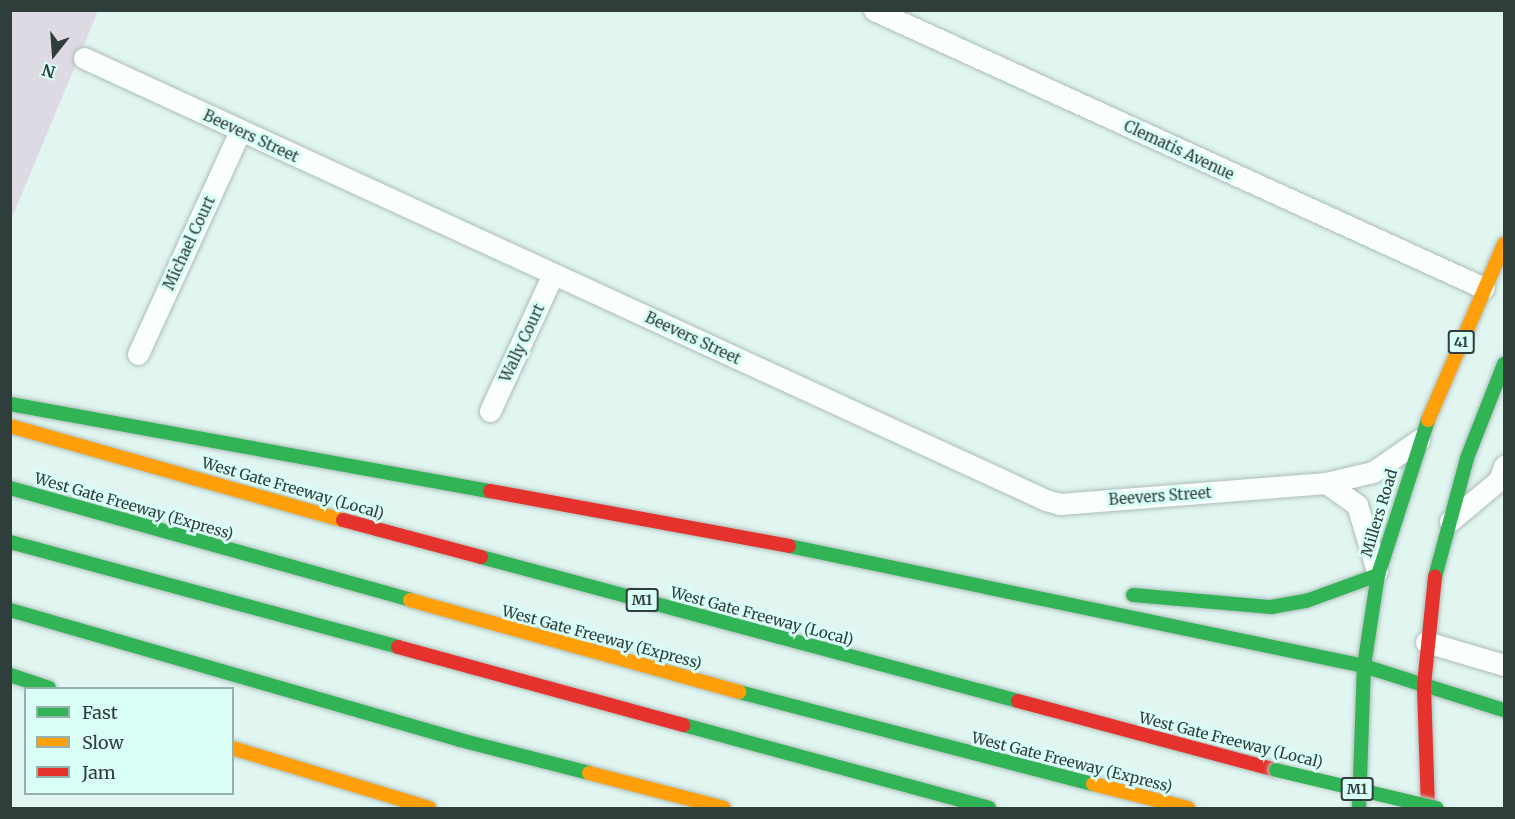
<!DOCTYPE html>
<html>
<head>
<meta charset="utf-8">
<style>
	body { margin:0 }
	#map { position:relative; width:1515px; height:819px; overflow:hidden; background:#e1f6f1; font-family:Merriweather,serif }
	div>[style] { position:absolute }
	.green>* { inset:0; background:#dedae4 }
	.roads { filter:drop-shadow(0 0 2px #adbdb9) drop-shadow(0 0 2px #adbdb9) }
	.street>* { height:21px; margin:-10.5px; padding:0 10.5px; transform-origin:10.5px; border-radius:10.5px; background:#fafefd }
	.fast>* { height:14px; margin:-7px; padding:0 7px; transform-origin:7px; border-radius:7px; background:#30b455 }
	.slow>* { height:14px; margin:-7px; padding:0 7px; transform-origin:7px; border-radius:7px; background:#ff9f0a }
	.jam>* { height:14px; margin:-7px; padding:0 7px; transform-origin:7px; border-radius:7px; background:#e5322d }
	.bridges { filter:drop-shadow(0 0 2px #c7d1cf) drop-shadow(0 0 2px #c7d1cf) }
	.fast-bridge>* { height:14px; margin:-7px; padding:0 7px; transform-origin:7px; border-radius:7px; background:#30b455 }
	span { translate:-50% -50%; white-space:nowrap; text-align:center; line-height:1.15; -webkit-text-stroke:6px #d9fef6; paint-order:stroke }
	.shield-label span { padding:2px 4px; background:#d9fef6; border:2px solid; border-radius:4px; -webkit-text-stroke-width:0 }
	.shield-label { font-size:14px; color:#2f3e3a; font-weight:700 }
	.street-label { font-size:15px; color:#2f3e3a }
	.frame { position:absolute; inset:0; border:12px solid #2f3e3a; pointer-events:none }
	.legend { position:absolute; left:24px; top:687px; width:210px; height:108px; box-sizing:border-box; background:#d9fef6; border:2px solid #95b1ab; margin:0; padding:8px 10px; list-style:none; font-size:18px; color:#2f3e3a }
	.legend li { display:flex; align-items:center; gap:12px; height:30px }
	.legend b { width:30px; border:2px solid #95b1ab }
	.north { position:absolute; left:24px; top:24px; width:60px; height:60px; -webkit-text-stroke:4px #d9fef6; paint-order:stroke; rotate:197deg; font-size:16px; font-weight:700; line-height:24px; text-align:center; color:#2f3e3a }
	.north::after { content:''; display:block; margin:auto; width:21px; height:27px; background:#2f3e3a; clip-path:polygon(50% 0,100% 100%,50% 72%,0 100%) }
</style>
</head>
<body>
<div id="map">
	<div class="green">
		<i style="clip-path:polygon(11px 11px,98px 11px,11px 220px)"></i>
	</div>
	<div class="roads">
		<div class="street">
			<i style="left:874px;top:10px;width:670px;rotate:24.5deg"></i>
			<i style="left:84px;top:58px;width:1059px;rotate:24.68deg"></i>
			<i style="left:1046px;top:500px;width:15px;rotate:16deg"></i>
			<i style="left:1060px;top:504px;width:267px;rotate:-4.5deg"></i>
			<i style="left:1326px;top:483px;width:48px;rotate:-13.2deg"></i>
			<i style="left:1373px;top:472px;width:56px;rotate:-34.8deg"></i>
			<i style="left:138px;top:354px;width:245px;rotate:-65.4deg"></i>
			<i style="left:490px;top:411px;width:151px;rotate:-65.3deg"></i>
			<i style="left:1326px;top:483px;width:38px;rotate:35deg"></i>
			<i style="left:1357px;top:505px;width:69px;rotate:73.1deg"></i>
			<i style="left:1450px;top:521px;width:64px;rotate:-39.9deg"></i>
			<i style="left:1499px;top:480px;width:15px;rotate:-70deg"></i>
			<i style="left:1426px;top:642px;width:81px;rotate:16.4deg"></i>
		</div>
		<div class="fast">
			<i style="left:10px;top:404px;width:488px;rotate:10.3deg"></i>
			<i style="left:10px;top:488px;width:415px;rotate:15.6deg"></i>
			<i style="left:10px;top:542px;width:402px;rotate:15.1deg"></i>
			<i style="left:789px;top:546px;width:587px;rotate:11.79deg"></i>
			<i style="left:481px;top:557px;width:556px;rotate:15.01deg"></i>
			<i style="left:1435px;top:577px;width:123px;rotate:-74.9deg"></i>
			<i style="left:1467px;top:458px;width:101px;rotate:-68.5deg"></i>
			<i style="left:1133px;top:595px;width:139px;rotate:5deg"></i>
			<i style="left:1271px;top:607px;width:36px;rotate:-10deg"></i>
			<i style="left:1306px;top:601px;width:77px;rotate:-19.9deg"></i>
			<i style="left:10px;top:610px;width:468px;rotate:16.1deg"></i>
			<i style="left:460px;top:740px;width:133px;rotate:14.3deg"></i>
			<i style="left:1364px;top:666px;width:63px;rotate:17.6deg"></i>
			<i style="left:10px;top:675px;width:41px;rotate:18.4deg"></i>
			<i style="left:1424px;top:685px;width:84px;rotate:17.4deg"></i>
			<i style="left:739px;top:692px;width:366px;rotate:14.6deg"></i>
			<i style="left:684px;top:725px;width:316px;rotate:15.2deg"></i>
			<i style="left:1359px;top:808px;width:142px;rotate:-88deg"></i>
			<i style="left:1364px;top:666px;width:92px;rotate:-81.3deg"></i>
			<i style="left:1378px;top:575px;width:163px;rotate:-72.1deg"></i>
		</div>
		<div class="slow">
			<i style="left:1428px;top:420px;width:192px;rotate:-66.6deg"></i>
			<i style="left:10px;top:426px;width:346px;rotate:15.8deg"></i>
			<i style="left:410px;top:600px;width:342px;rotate:15.6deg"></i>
			<i style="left:232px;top:748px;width:206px;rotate:16.9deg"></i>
			<i style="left:589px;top:773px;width:139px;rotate:14.5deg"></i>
			<i style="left:1093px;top:784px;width:98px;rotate:14.2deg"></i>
		</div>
		<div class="jam">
			<i style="left:490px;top:491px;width:304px;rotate:10.4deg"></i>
			<i style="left:343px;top:520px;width:143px;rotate:15deg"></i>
			<i style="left:398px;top:647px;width:296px;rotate:15.3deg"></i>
			<i style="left:1018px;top:701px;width:267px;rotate:15deg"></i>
			<i style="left:1428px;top:808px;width:123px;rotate:-91.9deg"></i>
			<i style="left:1424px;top:685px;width:109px;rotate:-84.2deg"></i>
		</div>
	</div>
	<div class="bridges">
		<div class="fast-bridge">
			<i style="left:1276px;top:770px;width:165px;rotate:13.3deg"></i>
		</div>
	</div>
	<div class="shield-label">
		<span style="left:1461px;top:342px">41</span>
		<span style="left:642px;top:600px">M1</span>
		<span style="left:1357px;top:789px">M1</span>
	</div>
	<div class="street-label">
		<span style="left:251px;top:136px;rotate:25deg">Beevers Street</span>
		<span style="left:1179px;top:150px;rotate:25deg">Clematis Avenue</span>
		<span style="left:189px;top:243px;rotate:-65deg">Michael Court</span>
		<span style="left:693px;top:338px;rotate:25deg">Beevers Street</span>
		<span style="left:522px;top:343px;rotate:-65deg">Wally Court</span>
		<span style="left:293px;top:488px;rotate:16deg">West Gate Freeway (Local)</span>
		<span style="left:1160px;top:496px;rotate:-4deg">Beevers Street</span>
		<span style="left:134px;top:506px;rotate:16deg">West Gate Freeway (Express)</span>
		<span style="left:1379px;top:513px;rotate:-73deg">Millers Road</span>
		<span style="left:762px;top:616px;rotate:15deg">West Gate Freeway (Local)</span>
		<span style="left:602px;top:637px;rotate:15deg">West Gate Freeway (Express)</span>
		<span style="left:1231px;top:740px;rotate:14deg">West Gate Freeway (Local)</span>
		<span style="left:1072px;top:762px;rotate:14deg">West Gate Freeway (Express)</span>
	</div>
	<div class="frame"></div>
	<ul class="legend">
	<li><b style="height:8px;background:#30b455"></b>Fast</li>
	<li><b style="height:8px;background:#ff9f0a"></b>Slow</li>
	<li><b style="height:8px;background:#e5322d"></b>Jam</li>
	</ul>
	<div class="north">N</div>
</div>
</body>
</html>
